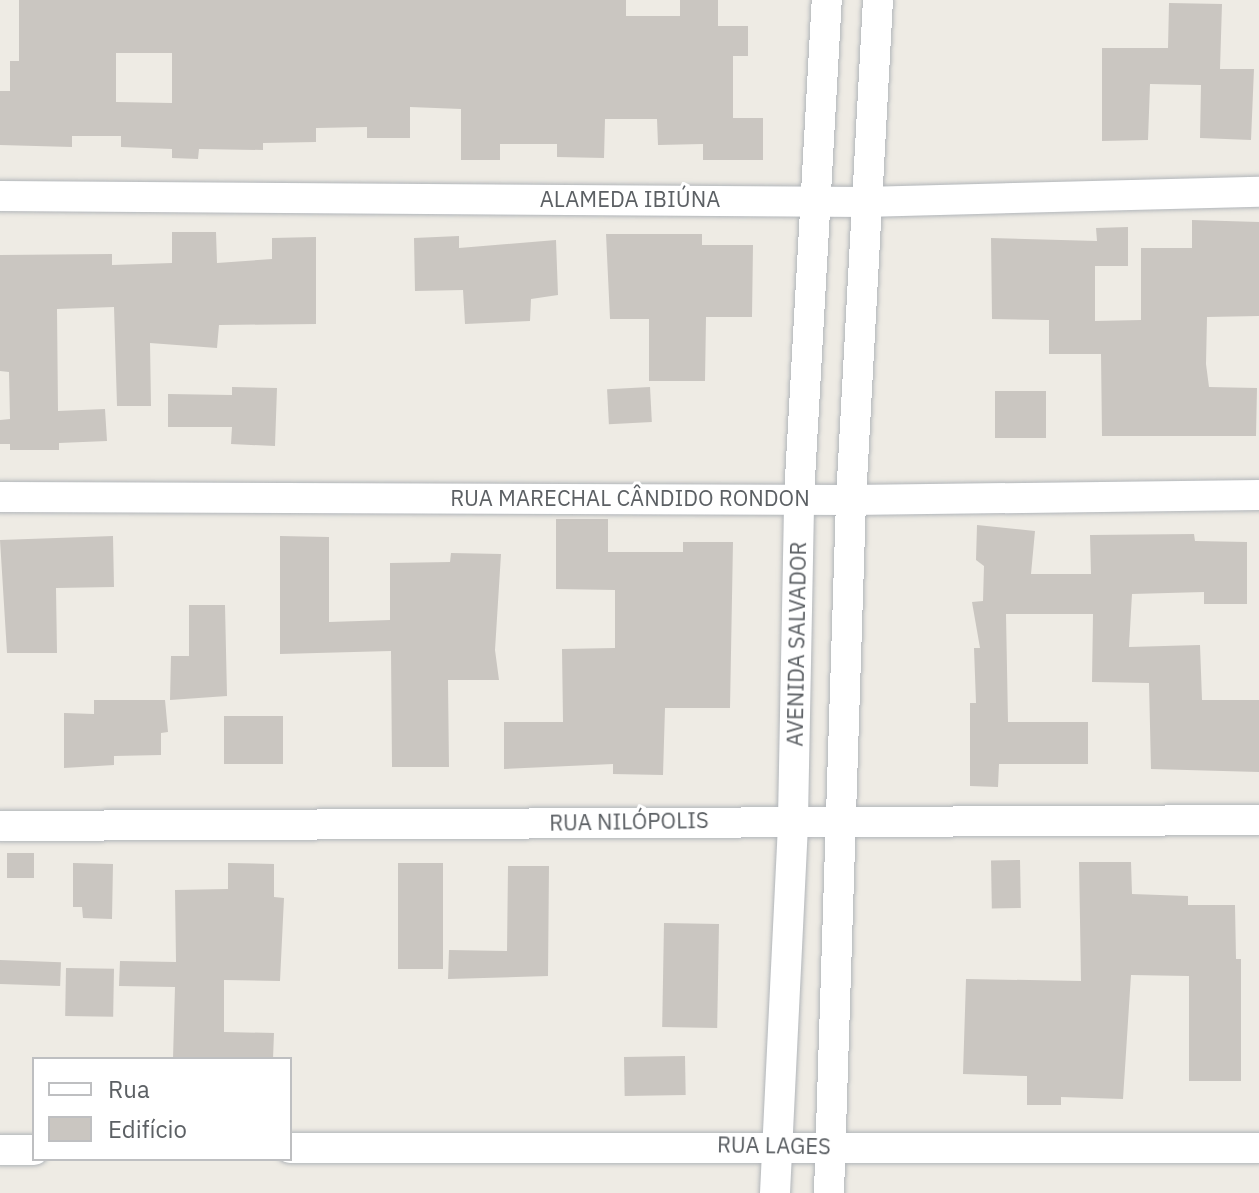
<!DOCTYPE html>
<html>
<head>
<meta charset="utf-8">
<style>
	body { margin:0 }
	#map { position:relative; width:1259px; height:1193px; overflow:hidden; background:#eeebe4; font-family:"IBM Plex Sans",sans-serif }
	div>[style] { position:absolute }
	.building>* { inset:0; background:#cac6c1; transform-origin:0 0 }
	.roads { filter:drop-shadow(0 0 2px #b1b5b9) drop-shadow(0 0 2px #b1b5b9) }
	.minor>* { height:30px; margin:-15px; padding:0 15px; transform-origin:15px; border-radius:15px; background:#fff }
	span { translate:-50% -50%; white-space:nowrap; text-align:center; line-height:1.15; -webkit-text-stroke:6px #fff; paint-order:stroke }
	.street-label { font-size:22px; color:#5c6064 }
	.legend { position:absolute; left:32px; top:1057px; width:260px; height:104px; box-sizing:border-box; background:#fff; border:2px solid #bebfc1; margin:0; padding:10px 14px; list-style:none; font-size:24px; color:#5c6064 }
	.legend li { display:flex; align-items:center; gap:16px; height:40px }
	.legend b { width:40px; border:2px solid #bebfc1 }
</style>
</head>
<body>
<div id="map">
	<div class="building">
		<i style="clip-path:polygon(evenodd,19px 0,626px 0,626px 16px,680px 16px,680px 0,718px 0,718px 26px,748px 26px,748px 56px,733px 56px,733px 118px,763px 118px,763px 160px,703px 160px,703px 144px,658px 145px,657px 119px,605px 119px,604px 158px,557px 157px,557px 144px,500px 144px,500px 160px,461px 160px,461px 109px,410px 107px,410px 138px,367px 138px,367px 127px,316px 128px,316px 142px,263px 143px,263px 150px,199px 149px,198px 159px,172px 158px,172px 149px,121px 147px,121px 136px,72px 136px,72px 147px,0 145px,0 91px,10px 91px,10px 61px,19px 61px,19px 0,116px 53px,172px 53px,172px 103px,116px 102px,116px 53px)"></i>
		<i style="clip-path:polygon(1169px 3px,1222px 4px,1220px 69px,1254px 69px,1251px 140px,1200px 138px,1201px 85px,1150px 84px,1148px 140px,1102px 141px,1102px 48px,1168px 48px)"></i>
		<i style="clip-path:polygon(1192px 220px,1259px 222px,1259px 316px,1207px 317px,1206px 364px,1209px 387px,1257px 388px,1256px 436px,1102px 436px,1101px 354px,1049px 354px,1049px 320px,992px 319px,991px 238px,1097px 241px,1096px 228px,1128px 227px,1128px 266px,1095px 266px,1095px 321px,1141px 320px,1141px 248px,1192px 248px)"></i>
		<i style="clip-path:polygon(172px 232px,216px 232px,217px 263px,272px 259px,272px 238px,316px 237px,316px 324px,219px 325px,217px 348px,150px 343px,151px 406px,117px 406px,114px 307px,57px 309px,58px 411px,105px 409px,107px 441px,59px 443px,59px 450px,10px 450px,10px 444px,0 444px,0 420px,10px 419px,9px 372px,0 371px,0 255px,112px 254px,112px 265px,172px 263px)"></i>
		<i style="clip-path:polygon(606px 234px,702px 234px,702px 245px,753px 245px,752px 317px,706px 317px,705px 381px,649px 381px,649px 319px,610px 319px)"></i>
		<i style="clip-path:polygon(459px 236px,459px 248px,556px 240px,558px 295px,531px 299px,530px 321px,465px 324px,463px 290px,415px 291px,414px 238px)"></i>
		<i style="clip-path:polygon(232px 387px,277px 388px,275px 446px,231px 444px,232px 427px,168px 427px,168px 394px,232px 395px)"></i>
		<i style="left:650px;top:387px;width:35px;height:43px;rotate:87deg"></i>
		<i style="left:995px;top:391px;width:51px;height:47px"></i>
		<i style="clip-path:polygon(556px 519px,608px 519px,608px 552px,683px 552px,683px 542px,733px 542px,730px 708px,665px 708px,663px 775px,613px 774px,613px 764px,504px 769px,504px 722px,563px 722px,562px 649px,615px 648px,615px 590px,556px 589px)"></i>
		<i style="clip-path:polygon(977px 525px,1035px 531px,1031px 574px,1091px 574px,1090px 535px,1194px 534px,1195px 541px,1247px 542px,1247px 604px,1204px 604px,1204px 592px,1132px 594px,1129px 647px,1200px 645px,1202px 700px,1259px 700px,1259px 772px,1151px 769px,1149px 683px,1092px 682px,1093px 614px,1006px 614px,1008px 722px,1088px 722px,1088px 764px,999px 764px,998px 787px,970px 786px,970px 703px,976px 703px,974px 648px,980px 648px,972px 602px,983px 601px,984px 566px,976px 560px)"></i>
		<i style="clip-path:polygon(113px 536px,114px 587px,56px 588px,57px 653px,7px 653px,0 540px)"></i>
		<i style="clip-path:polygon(280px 536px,329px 537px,329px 622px,390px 620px,390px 563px,450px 562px,451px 553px,501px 554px,495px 650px,499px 680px,448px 680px,449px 767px,392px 767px,391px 651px,280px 654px)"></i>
		<i style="clip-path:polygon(189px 605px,225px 605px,227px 696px,170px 700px,171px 656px,189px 656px)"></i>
		<i style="clip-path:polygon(94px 700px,165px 700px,168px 732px,161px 733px,161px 755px,114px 756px,114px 765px,64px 768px,64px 713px,94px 714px)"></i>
		<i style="left:224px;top:716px;width:59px;height:48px"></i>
		<i style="left:7px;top:853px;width:27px;height:25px"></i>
		<i style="left:1020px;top:860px;width:48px;height:29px;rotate:89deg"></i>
		<i style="clip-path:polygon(1079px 862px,1131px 862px,1132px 894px,1188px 896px,1188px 905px,1235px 905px,1236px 959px,1241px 959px,1241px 1081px,1189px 1081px,1189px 976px,1131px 975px,1123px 1099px,1061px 1097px,1061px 1105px,1027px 1105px,1027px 1076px,963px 1074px,966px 979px,1081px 981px)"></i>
		<i style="clip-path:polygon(73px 863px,113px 864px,112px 919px,83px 918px,82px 907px,73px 907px)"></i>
		<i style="clip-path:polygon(228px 863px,274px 864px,274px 897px,284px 898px,280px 981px,224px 980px,224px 1032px,274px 1033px,273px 1059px,173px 1059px,175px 987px,119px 986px,120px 961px,176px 962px,175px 890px,228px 889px)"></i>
		<i style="left:398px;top:863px;width:45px;height:106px"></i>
		<i style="clip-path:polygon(508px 866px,549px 866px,548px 976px,448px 979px,449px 950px,507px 951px)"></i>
		<i style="left:664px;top:923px;width:55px;height:104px;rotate:1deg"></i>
		<i style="left:0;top:960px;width:61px;height:24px;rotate:2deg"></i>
		<i style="left:66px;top:968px;width:48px;height:48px;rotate:1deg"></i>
		<i style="left:685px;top:1056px;width:39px;height:61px;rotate:89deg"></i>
	</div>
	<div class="roads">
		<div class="minor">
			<i style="left:0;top:196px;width:864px;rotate:0.4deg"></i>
			<i style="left:864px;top:202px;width:395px;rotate:-1.5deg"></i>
			<i style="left:0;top:497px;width:851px;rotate:0.2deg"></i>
			<i style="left:851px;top:500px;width:408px;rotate:-0.7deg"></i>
			<i style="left:0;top:826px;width:1259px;rotate:-0.27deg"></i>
			<i style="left:290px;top:1148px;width:969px"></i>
			<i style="left:0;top:1150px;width:34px"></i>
			<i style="left:775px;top:1193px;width:374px;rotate:-87.2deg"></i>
			<i style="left:793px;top:819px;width:322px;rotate:-88.9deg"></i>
			<i style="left:799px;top:497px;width:498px;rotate:-86.8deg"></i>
			<i style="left:829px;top:1193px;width:693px;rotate:-88.18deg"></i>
			<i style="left:851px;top:500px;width:501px;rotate:-86.91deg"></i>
		</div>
	</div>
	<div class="street-label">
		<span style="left:630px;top:199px">ALAMEDA IBIÚNA</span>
		<span style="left:630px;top:498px">RUA MARECHAL CÂNDIDO RONDON</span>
		<span style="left:796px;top:644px;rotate:-89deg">AVENIDA SALVADOR</span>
		<span style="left:629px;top:821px;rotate:-1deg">RUA NILÓPOLIS</span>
		<span style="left:774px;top:1145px;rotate:1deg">RUA LAGES</span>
	</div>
	<ul class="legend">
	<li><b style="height:10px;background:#fff"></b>Rua</li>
	<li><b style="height:22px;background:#cac6c1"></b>Edifício</li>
	</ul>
</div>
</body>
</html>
